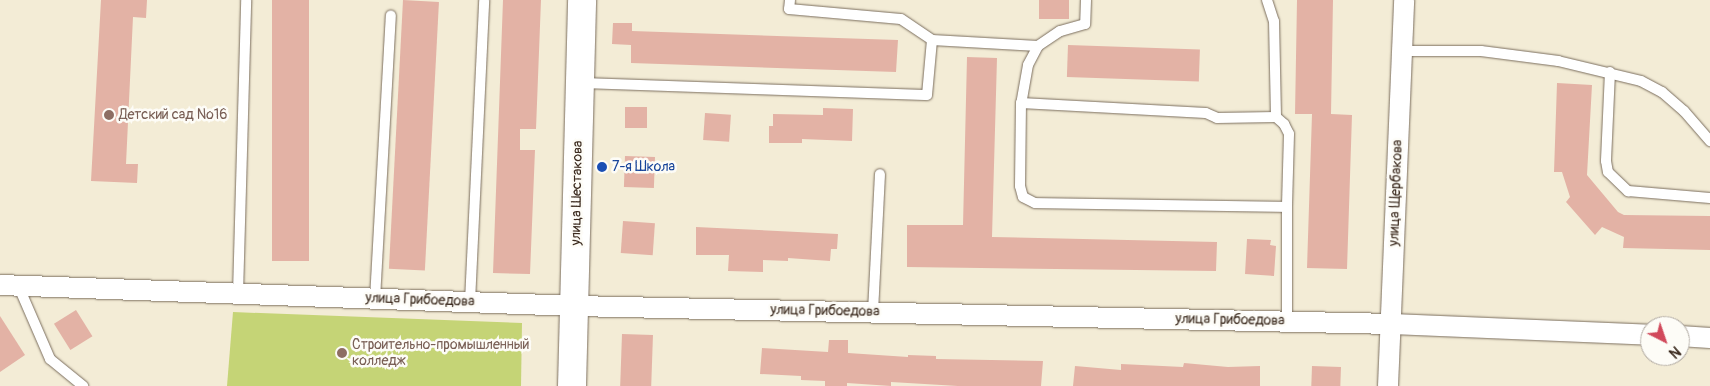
<!DOCTYPE html>
<html>
<head>
<meta charset="utf-8">
<style>
	body { margin:0 }
	#map { position:relative; width:1710px; height:386px; overflow:hidden; background:#f3ecd6; font-family:Pangolin,sans-serif }
	div>[style] { position:absolute }
	.green>* { inset:0; background:#c5d476 }
	.building>* { inset:0; background:#e3b2a5; transform-origin:0 0 }
	.roads { filter:drop-shadow(0 0 1px #7b6e5e) drop-shadow(0 0 1px #7b6e5e) }
	.lane>* { height:10px; margin:-5px; padding:0 5px; transform-origin:5px; border-radius:5px; background:#fff }
	.street>* { height:20px; margin:-10px; padding:0 10px; transform-origin:10px; border-radius:10px; background:#fff }
	.secondary>* { height:28px; margin:-14px; padding:0 14px; transform-origin:14px; border-radius:14px; background:#fff }
	.dots>* { width:14px; height:14px; translate:-50% -50%; box-sizing:border-box; border:2px solid #fdfcf7; border-radius:50% }
	span { translate:-50% -50%; white-space:nowrap; text-align:center; line-height:1.15; -webkit-text-stroke:5px #fdfcf7; paint-order:stroke }
	.education-label { font-size:14px; color:#785e54 }
	.left { translate:0 -50%; text-align:left }
	.transit-label { font-size:14px; color:#164399 }
	.street-label { font-size:14px; color:#3b2a1e }
	.north { position:absolute; left:1640px; top:316px; width:50px; height:50px; box-sizing:border-box; background:#fdfcf7; border:1px solid #afa8a0; border-radius:50%; rotate:139deg; font-size:14px; font-weight:700; line-height:20px; text-align:center; color:#3b2a1e }
	.north::after { content:''; display:block; margin:auto; width:18px; height:22px; background:#d1495b; clip-path:polygon(50% 0,100% 100%,50% 72%,0 100%) }
</style>
</head>
<body>
<div id="map">
	<div class="green">
		<i style="clip-path:polygon(233px 312px,522px 323px,521px 386px,227px 386px)"></i>
	</div>
	<div class="building">
		<i style="clip-path:polygon(101px 0,147px 0,146px 18px,133px 17px,126px 164px,138px 164px,137px 183px,91px 181px)"></i>
		<i style="left:272px;top:0;width:37px;height:261px"></i>
		<i style="left:403px;top:0;width:36px;height:269px;rotate:3deg"></i>
		<i style="clip-path:polygon(503px 0,541px 0,536px 129px,520px 129px,520px 150px,535px 150px,530px 274px,493px 273px)"></i>
		<i style="left:1039px;top:0;width:30px;height:19px"></i>
		<i style="clip-path:polygon(1297px 0,1333px 0,1331px 114px,1352px 115px,1347px 269px,1307px 268px,1312px 114px,1295px 114px)"></i>
		<i style="clip-path:polygon(613px 23px,632px 23px,632px 31px,898px 40px,896px 72px,631px 63px,631px 45px,612px 44px)"></i>
		<i style="left:1068px;top:45px;width:132px;height:32px;rotate:2deg"></i>
		<i style="clip-path:polygon(967px 57px,997px 58px,992px 237px,1217px 242px,1216px 271px,907px 267px,907px 225px,963px 225px)"></i>
		<i style="clip-path:polygon(1557px 83px,1592px 85px,1587px 175px,1618px 212px,1624px 215px,1710px 216px,1710px 250px,1623px 248px,1624px 237px,1602px 227px,1595px 235px,1566px 202px,1570px 197px,1562px 172px,1554px 172px)"></i>
		<i style="left:625px;top:107px;width:22px;height:21px"></i>
		<i style="clip-path:polygon(823px 108px,853px 109px,852px 141px,802px 139px,802px 143px,769px 143px,769px 126px,773px 126px,773px 114px,823px 115px)"></i>
		<i style="left:705px;top:113px;width:26px;height:27px;rotate:4deg"></i>
		<i style="left:625px;top:156px;width:30px;height:31px;rotate:2deg"></i>
		<i style="left:623px;top:221px;width:32px;height:32px;rotate:4deg"></i>
		<i style="clip-path:polygon(696px 227px,838px 234px,837px 249px,831px 249px,830px 261px,788px 258px,788px 261px,763px 260px,763px 272px,728px 271px,729px 255px,696px 255px)"></i>
		<i style="clip-path:polygon(1247px 239px,1271px 240px,1270px 245px,1276px 246px,1274px 276px,1245px 274px)"></i>
		<i style="left:76px;top:310px;width:31px;height:26px;rotate:58deg"></i>
		<i style="clip-path:polygon(0 316px,25px 355px,0 372px)"></i>
		<i style="left:622px;top:334px;width:31px;height:52px;rotate:2deg"></i>
		<i style="clip-path:polygon(829px 340px,848px 340px,848px 353px,908px 357px,908px 355px,936px 356px,936px 359px,1043px 361px,1041px 386px,958px 386px,891px 382px,891px 386px,847px 383px,847px 386px,825px 386px,825px 381px,801px 380px,801px 376px,760px 374px,762px 348px,828px 352px)"></i>
		<i style="clip-path:polygon(1184px 363px,1228px 367px,1260px 366px,1260px 386px,1073px 386px,1075px 366px,1121px 370px,1121px 364px,1183px 367px)"></i>
		<i style="left:1312px;top:366px;width:29px;height:20px;rotate:2deg"></i>
	</div>
	<div class="roads">
		<div class="lane">
			<i style="left:790px;top:0;width:9px;rotate:96deg"></i>
			<i style="left:789px;top:9px;width:112px;rotate:5.1deg"></i>
			<i style="left:901px;top:19px;width:37px;rotate:34deg"></i>
			<i style="left:1086px;top:0;width:24px;rotate:92deg"></i>
			<i style="left:1085px;top:24px;width:26px;rotate:164deg"></i>
			<i style="left:1060px;top:31px;width:27px;rotate:146deg"></i>
			<i style="left:1038px;top:46px;width:21px;rotate:118deg"></i>
			<i style="left:1028px;top:65px;width:39px;rotate:100deg"></i>
			<i style="left:1021px;top:103px;width:83px;rotate:90.7deg"></i>
			<i style="left:1020px;top:186px;width:11px;rotate:75deg"></i>
			<i style="left:1023px;top:197px;width:13px;rotate:27deg"></i>
			<i style="left:1035px;top:203px;width:252px;rotate:0.9deg"></i>
			<i style="left:1287px;top:207px;width:115px;rotate:90deg"></i>
			<i style="left:1267px;top:0;width:22px;rotate:72deg"></i>
			<i style="left:1274px;top:21px;width:96px;rotate:88.8deg"></i>
			<i style="left:1401px;top:51px;width:80px"></i>
			<i style="left:1481px;top:51px;width:78px;rotate:7.4deg"></i>
			<i style="left:1558px;top:61px;width:85px;rotate:13.5deg"></i>
			<i style="left:1641px;top:81px;width:24px;rotate:28deg"></i>
			<i style="left:1662px;top:92px;width:29px;rotate:41deg"></i>
			<i style="left:1684px;top:111px;width:40px;rotate:49deg"></i>
			<i style="left:1610px;top:72px;width:89px;rotate:92.6deg"></i>
			<i style="left:1606px;top:161px;width:11px;rotate:80deg"></i>
			<i style="left:1608px;top:172px;width:28px;rotate:44deg"></i>
			<i style="left:1628px;top:191px;width:82px;rotate:4.9deg"></i>
			<i style="left:581px;top:83px;width:346px;rotate:2deg"></i>
			<i style="left:927px;top:95px;width:55px;rotate:-84.8deg"></i>
			<i style="left:932px;top:40px;width:106px;rotate:3.2deg"></i>
			<i style="left:1021px;top:103px;width:185px;rotate:3.1deg"></i>
			<i style="left:1206px;top:113px;width:12px;rotate:24deg"></i>
			<i style="left:1217px;top:118px;width:59px;rotate:-1deg"></i>
			<i style="left:1276px;top:117px;width:11px;rotate:41deg"></i>
			<i style="left:1284px;top:124px;width:11px;rotate:63deg"></i>
			<i style="left:1289px;top:134px;width:73px;rotate:91.6deg"></i>
			<i style="left:18px;top:285px;width:81px;rotate:66.6deg"></i>
			<i style="left:50px;top:359px;width:43px;rotate:39.3deg"></i>
			<i style="left:238px;top:294px;width:294px;rotate:-88.4deg"></i>
			<i style="left:375px;top:299px;width:284px;rotate:-86.8deg"></i>
			<i style="left:470px;top:302px;width:302px;rotate:-87.3deg"></i>
			<i style="left:873px;top:312px;width:138px;rotate:-87.1deg"></i>
		</div>
		<div class="street">
			<i style="left:0;top:285px;width:575px;rotate:2.09deg"></i>
			<i style="left:575px;top:306px;width:817px;rotate:1.26deg"></i>
			<i style="left:1392px;top:324px;width:258px;rotate:2.4deg"></i>
			<i style="left:1680px;top:336px;width:30px;rotate:4deg"></i>
			<i style="left:1388px;top:386px;width:386px;rotate:-87.6deg"></i>
		</div>
		<div class="secondary">
			<i style="left:572px;top:386px;width:386px;rotate:-88.5deg"></i>
		</div>
	</div>
	<div class="dots">
		<i style="left:109px;top:115px;background:#8d6e63"></i>
		<i style="left:602px;top:167px;background:#1a4fb4"></i>
		<i style="left:342px;top:353px;background:#8d6e63"></i>
	</div>
	<div class="education-label">
		<span class="left" style="left:119px;top:115px">Детский сад №16</span>
		<span class="left" style="left:352px;top:353px">Строительно-промышленный<br>колледж</span>
	</div>
	<div class="transit-label">
		<span class="left" style="left:612px;top:167px">7-я Школа</span>
	</div>
	<div class="street-label">
		<span style="left:577px;top:193px;rotate:-89deg">улица Шестакова</span>
		<span style="left:1396px;top:193px;rotate:-88deg">улица Щербакова</span>
		<span style="left:420px;top:300px;rotate:2deg">улица Грибоедова</span>
		<span style="left:825px;top:311px;rotate:1deg">улица Грибоедова</span>
		<span style="left:1230px;top:320px;rotate:1deg">улица Грибоедова</span>
	</div>
	<div class="north">N</div>
</div>
</body>
</html>
